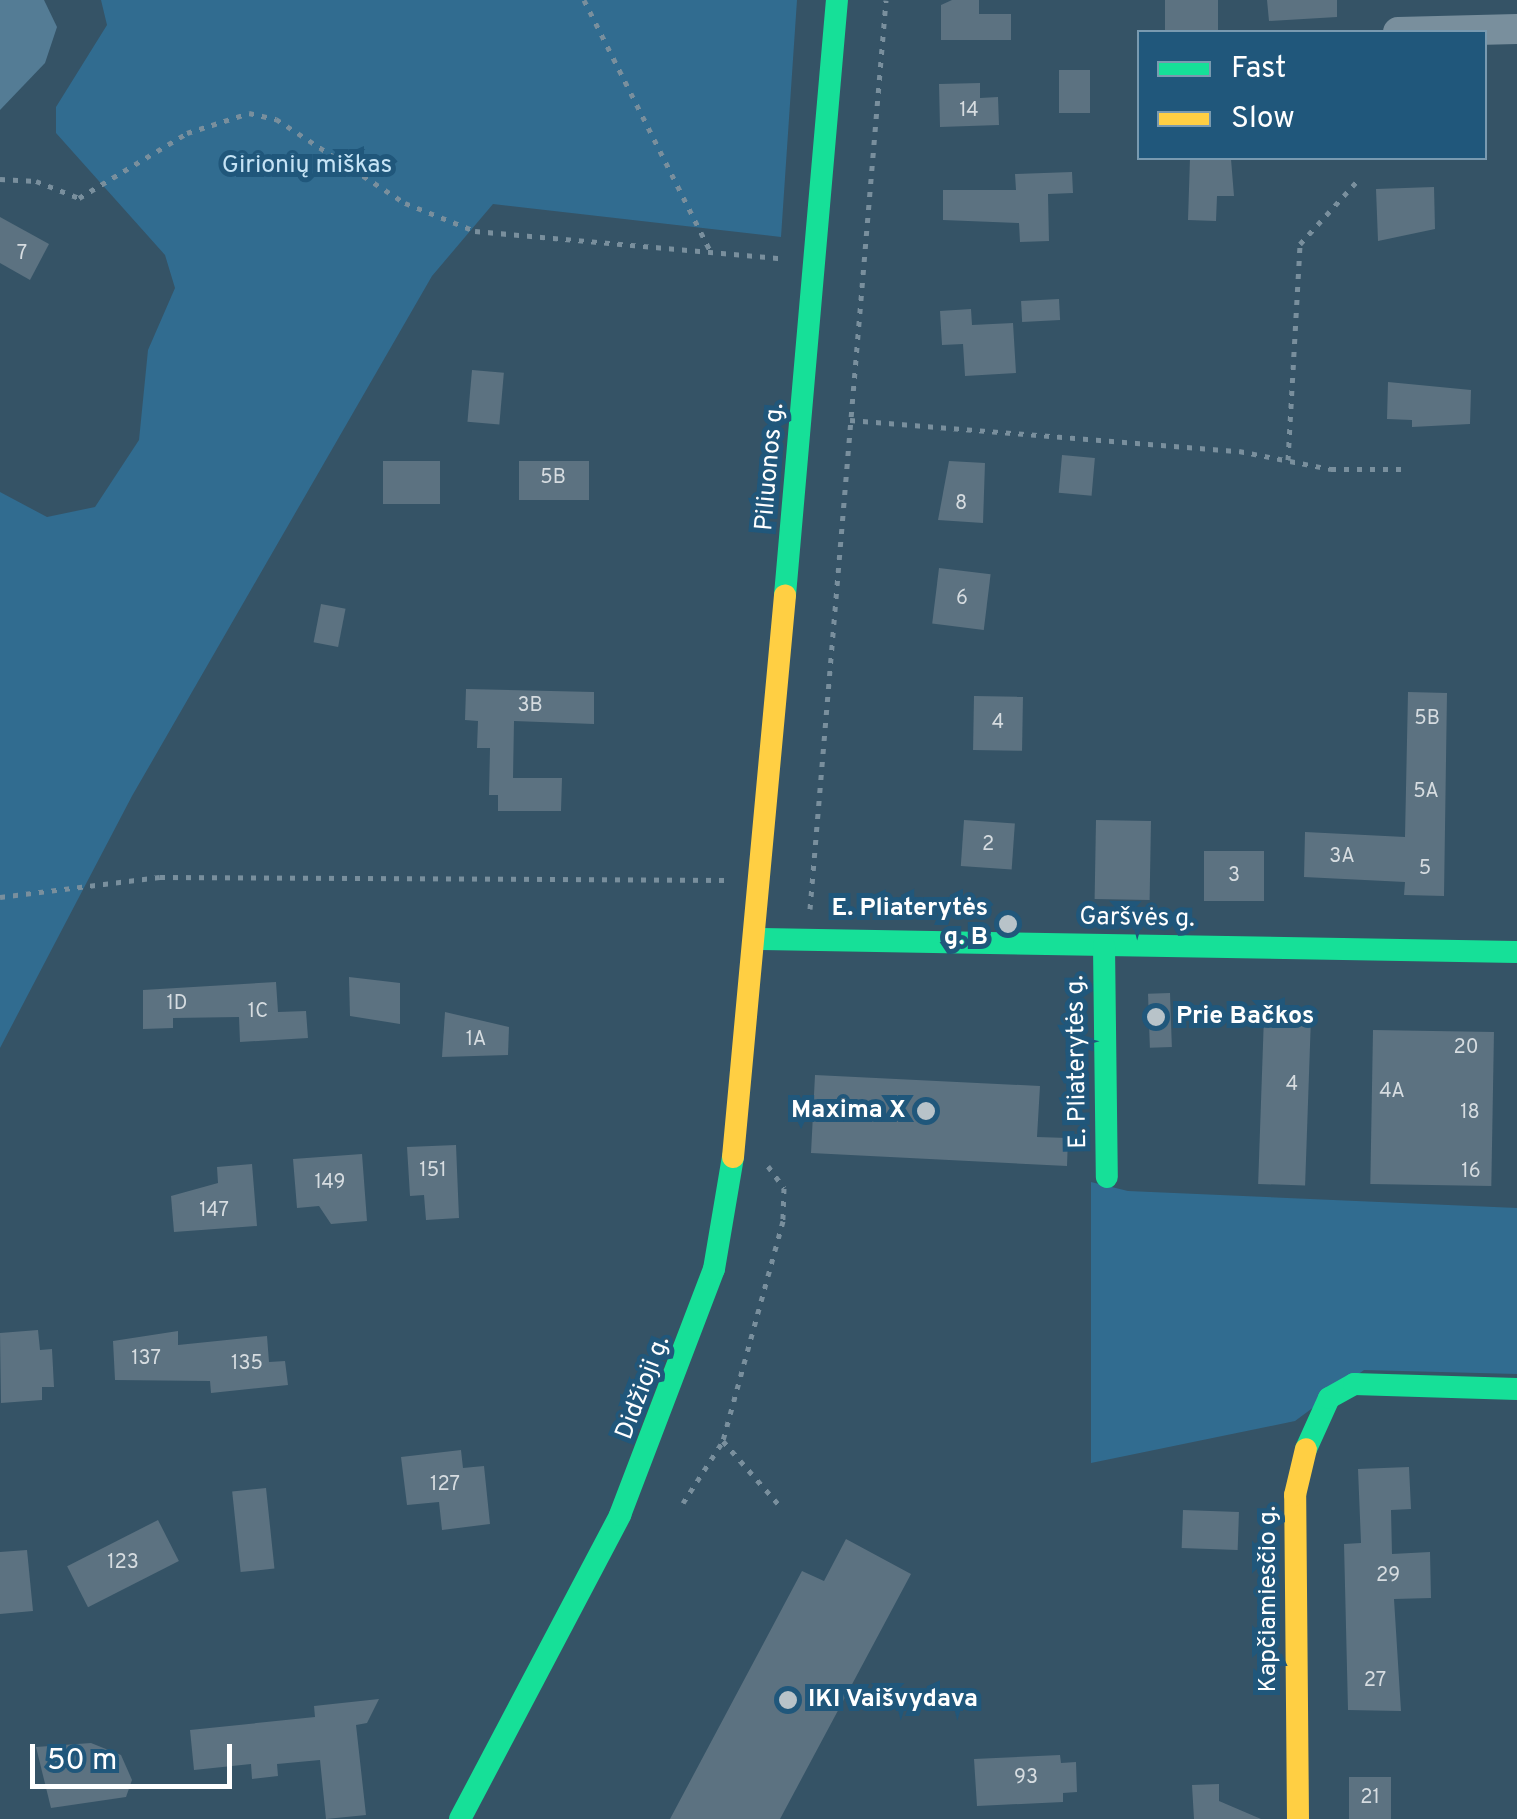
<!DOCTYPE html>
<html>
<head>
<meta charset="utf-8">
<style>
	body { margin:0 }
	#map { position:relative; width:1517px; height:1819px; overflow:hidden; background:#355366; font-family:Overpass,sans-serif }
	div>[style] { position:absolute }
	.green>* { inset:0; background:#316c90 }
	.water>* { inset:0; background:#547c95 }
	.building>* { inset:0; background:#5c7281; transform-origin:0 0 }
	.path>* { height:5px; margin-top:-2.5px; transform-origin:0; background:repeating-linear-gradient(90deg,#798f9d 0 5px,transparent 0 13px) }
	.street>* { height:30px; margin:-15px; padding:0 15px; transform-origin:15px; border-radius:15px; background:#798f9d }
	.fast>* { height:22px; margin:-11px; padding:0 11px; transform-origin:11px; border-radius:11px; background:#16e098 }
	.slow>* { height:22px; margin:-11px; padding:0 11px; transform-origin:11px; border-radius:11px; background:#ffcf43 }
	.dots>* { width:28px; height:28px; translate:-50% -50%; box-sizing:border-box; border:5px solid #20577b; border-radius:50% }
	span { translate:-50% -50%; white-space:nowrap; text-align:center; line-height:1.15; -webkit-text-stroke:10px #20577b; paint-order:stroke }
	.number-label { font-size:20px; color:#d6dce0 }
	.number-label span { -webkit-text-stroke-width:0 }
	.park-label { font-size:25px; color:#c5e3f5 }
	.street-label { font-size:25px; color:#fff }
	.poi-label { font-size:25px; color:#fff; font-weight:700 }
	.right { translate:-100% -50%; text-align:right }
	.left { translate:0 -50%; text-align:left }
	.legend { position:absolute; left:1137px; top:30px; width:350px; height:130px; box-sizing:border-box; background:#20577b; border:2px solid #799ab0; margin:0; padding:12px 18px; list-style:none; font-size:30px; color:#fff }
	.legend li { display:flex; align-items:center; gap:20px; height:50px }
	.legend b { width:50px; border:2px solid #799ab0 }
	.scale { position:absolute; left:30px; top:1744px; width:202px; height:45px; box-sizing:border-box; border:5px solid #fff; border-top:0; padding-left:12px; font-size:30px; line-height:35px; white-space:nowrap; color:#fff; -webkit-text-stroke:8px #20577b; paint-order:stroke }
</style>
</head>
<body>
<div id="map">
	<div class="green">
		<i style="clip-path:polygon(101px 0,797px 0,781px 237px,493px 204px,432px 276px,132px 796px,0 1048px,0 492px,47px 517px,95px 507px,139px 440px,148px 350px,175px 288px,165px 255px,56px 133px,56px 107px,107px 25px)"></i>
		<i style="clip-path:polygon(1091px 1182px,1128px 1191px,1517px 1208px,1517px 1374px,1364px 1370px,1295px 1421px,1091px 1463px)"></i>
	</div>
	<div class="water">
		<i style="clip-path:polygon(0 0,44px 0,57px 27px,45px 63px,0 110px)"></i>
	</div>
	<div class="building">
		<i style="clip-path:polygon(952px 0,979px 0,979px 14px,1011px 14px,1011px 40px,941px 40px,941px 5px)"></i>
		<i style="left:1165px;top:0;width:53px;height:32px"></i>
		<i style="clip-path:polygon(1267px 0,1337px 0,1337px 17px,1269px 21px)"></i>
		<i style="left:1059px;top:70px;width:31px;height:43px"></i>
		<i style="clip-path:polygon(980px 83px,980px 98px,998px 97px,999px 125px,940px 127px,939px 84px)"></i>
		<i style="clip-path:polygon(1190px 158px,1231px 159px,1234px 196px,1217px 196px,1216px 221px,1188px 220px)"></i>
		<i style="clip-path:polygon(1072px 172px,1073px 193px,1048px 194px,1049px 241px,1020px 242px,1019px 223px,943px 220px,943px 190px,1016px 190px,1015px 174px)"></i>
		<i style="clip-path:polygon(1434px 187px,1435px 229px,1378px 241px,1376px 189px)"></i>
		<i style="clip-path:polygon(0 217px,49px 244px,30px 280px,0 263px)"></i>
		<i style="left:1059px;top:299px;width:21px;height:38px;rotate:87deg"></i>
		<i style="clip-path:polygon(971px 309px,972px 325px,1013px 323px,1016px 373px,965px 376px,963px 344px,942px 345px,940px 311px)"></i>
		<i style="left:472px;top:370px;width:32px;height:52px;rotate:5deg"></i>
		<i style="clip-path:polygon(1388px 382px,1471px 390px,1470px 424px,1412px 427px,1412px 420px,1387px 419px)"></i>
		<i style="left:1062px;top:455px;width:33px;height:38px;rotate:5deg"></i>
		<i style="left:383px;top:461px;width:57px;height:43px"></i>
		<i style="left:519px;top:461px;width:70px;height:39px"></i>
		<i style="clip-path:polygon(949px 461px,985px 463px,983px 523px,938px 520px)"></i>
		<i style="left:939px;top:568px;width:52px;height:56px;rotate:7deg"></i>
		<i style="left:321px;top:604px;width:25px;height:39px;rotate:11deg"></i>
		<i style="clip-path:polygon(466px 689px,594px 692px,594px 724px,514px 721px,513px 778px,562px 778px,561px 811px,498px 811px,498px 795px,489px 795px,490px 748px,477px 748px,478px 721px,465px 720px)"></i>
		<i style="clip-path:polygon(1408px 692px,1447px 693px,1444px 896px,1404px 895px,1405px 882px,1304px 877px,1305px 832px,1405px 837px)"></i>
		<i style="left:974px;top:696px;width:49px;height:54px;rotate:1deg"></i>
		<i style="left:964px;top:820px;width:51px;height:46px;rotate:4deg"></i>
		<i style="left:1096px;top:820px;width:55px;height:79px;rotate:1deg"></i>
		<i style="left:1204px;top:851px;width:60px;height:50px"></i>
		<i style="clip-path:polygon(349px 977px,400px 983px,400px 1024px,350px 1016px)"></i>
		<i style="clip-path:polygon(276px 982px,278px 1012px,306px 1011px,308px 1038px,240px 1042px,239px 1017px,173px 1018px,173px 1028px,143px 1029px,143px 990px)"></i>
		<i style="left:1170px;top:993px;width:54px;height:22px;rotate:88deg"></i>
		<i style="clip-path:polygon(445px 1012px,509px 1027px,508px 1055px,442px 1057px)"></i>
		<i style="left:1264px;top:1016px;width:47px;height:168px;rotate:2deg"></i>
		<i style="left:1373px;top:1030px;width:121px;height:154px;rotate:1deg"></i>
		<i style="clip-path:polygon(815px 1075px,1040px 1086px,1037px 1137px,1068px 1138px,1067px 1166px,811px 1153px)"></i>
		<i style="clip-path:polygon(456px 1145px,459px 1218px,426px 1220px,424px 1195px,410px 1196px,407px 1147px)"></i>
		<i style="clip-path:polygon(362px 1154px,367px 1221px,331px 1224px,319px 1206px,297px 1208px,293px 1159px)"></i>
		<i style="clip-path:polygon(252px 1164px,257px 1226px,174px 1232px,171px 1196px,218px 1183px,217px 1167px)"></i>
		<i style="clip-path:polygon(38px 1330px,40px 1350px,52px 1349px,54px 1387px,42px 1387px,42px 1400px,1px 1403px,0 1333px)"></i>
		<i style="clip-path:polygon(178px 1331px,178px 1345px,267px 1336px,269px 1362px,285px 1361px,288px 1385px,211px 1393px,210px 1381px,115px 1380px,113px 1341px)"></i>
		<i style="clip-path:polygon(461px 1450px,463px 1468px,484px 1466px,490px 1524px,442px 1530px,439px 1502px,407px 1505px,401px 1457px)"></i>
		<i style="clip-path:polygon(1409px 1467px,1411px 1509px,1391px 1510px,1392px 1554px,1430px 1552px,1431px 1598px,1394px 1599px,1401px 1711px,1348px 1710px,1344px 1544px,1361px 1543px,1358px 1469px)"></i>
		<i style="left:266px;top:1488px;width:81px;height:34px;rotate:84deg"></i>
		<i style="left:1183px;top:1510px;width:56px;height:38px;rotate:2deg"></i>
		<i style="left:158px;top:1520px;width:46px;height:102px;rotate:63deg"></i>
		<i style="clip-path:polygon(846px 1539px,911px 1574px,780px 1819px,670px 1819px,802px 1571px,824px 1581px)"></i>
		<i style="clip-path:polygon(27px 1550px,33px 1611px,0 1614px,0 1552px)"></i>
		<i style="clip-path:polygon(379px 1699px,367px 1723px,356px 1725px,366px 1815px,326px 1819px,320px 1760px,277px 1764px,278px 1776px,252px 1779px,251px 1764px,194px 1770px,190px 1730px,315px 1717px,314px 1706px)"></i>
		<i style="clip-path:polygon(91px 1743px,121px 1755px,132px 1780px,126px 1797px,51px 1808px,36px 1747px)"></i>
		<i style="clip-path:polygon(1060px 1755px,1061px 1763px,1076px 1762px,1077px 1792px,1063px 1793px,1063px 1802px,977px 1806px,974px 1759px)"></i>
		<i style="left:1349px;top:1777px;width:42px;height:42px"></i>
		<i style="clip-path:polygon(1219px 1784px,1219px 1801px,1261px 1819px,1194px 1819px,1192px 1785px)"></i>
	</div>
	<div class="path">
		<i style="left:584px;top:0;width:282px;rotate:63.3deg"></i>
		<i style="left:0;top:179px;width:36px;rotate:3deg"></i>
		<i style="left:36px;top:181px;width:46px;rotate:21.6deg"></i>
		<i style="left:79px;top:198px;width:126px;rotate:-31deg"></i>
		<i style="left:187px;top:133px;width:65px;rotate:-17.9deg"></i>
		<i style="left:249px;top:113px;width:28px;rotate:13deg"></i>
		<i style="left:276px;top:119px;width:154px;rotate:33.1deg"></i>
		<i style="left:405px;top:203px;width:75px;rotate:21.8deg"></i>
		<i style="left:475px;top:231px;width:306px;rotate:5.1deg"></i>
		<i style="left:850px;top:420px;width:390px;rotate:4.6deg"></i>
		<i style="left:1239px;top:451px;width:94px;rotate:11.1deg"></i>
		<i style="left:1331px;top:469px;width:71px"></i>
		<i style="left:1288px;top:460px;width:216px;rotate:-86.8deg"></i>
		<i style="left:1300px;top:244px;width:88px;rotate:-47.8deg"></i>
		<i style="left:0;top:897px;width:161px;rotate:-7.1deg"></i>
		<i style="left:160px;top:877px;width:568px;rotate:0.3deg"></i>
		<i style="left:810px;top:909px;width:912px;rotate:-85.22deg"></i>
		<i style="left:768px;top:1166px;width:27px;rotate:54deg"></i>
		<i style="left:784px;top:1188px;width:33px;rotate:92deg"></i>
		<i style="left:783px;top:1221px;width:228px;rotate:105.3deg"></i>
		<i style="left:723px;top:1441px;width:85px;rotate:48.8deg"></i>
		<i style="left:683px;top:1503px;width:74px;rotate:-57.2deg"></i>
	</div>
	<div class="street">
		<i style="left:1398px;top:32px;width:119px;rotate:-1.4deg"></i>
	</div>
	<div class="fast">
		<i style="left:785px;top:595px;width:597px;rotate:-85.01deg"></i>
		<i style="left:756px;top:939px;width:761px;rotate:0.98deg"></i>
		<i style="left:1104px;top:946px;width:231px;rotate:89.3deg"></i>
		<i style="left:1306px;top:1449px;width:56px;rotate:-65.7deg"></i>
		<i style="left:1329px;top:1398px;width:29px;rotate:-29deg"></i>
		<i style="left:1354px;top:1384px;width:163px;rotate:1.8deg"></i>
		<i style="left:460px;top:1819px;width:344px;rotate:-62.2deg"></i>
		<i style="left:620px;top:1515px;width:263px;rotate:-69.1deg"></i>
		<i style="left:714px;top:1269px;width:114px;rotate:-80.4deg"></i>
	</div>
	<div class="slow">
		<i style="left:733px;top:1157px;width:564px;rotate:-84.71deg"></i>
		<i style="left:1298px;top:1819px;width:324px;rotate:-90.5deg"></i>
		<i style="left:1295px;top:1495px;width:47px;rotate:-76.6deg"></i>
	</div>
	<div class="dots">
		<i style="left:1008px;top:924px;background:#b8c3c9"></i>
		<i style="left:1156px;top:1017px;background:#b8c3c9"></i>
		<i style="left:926px;top:1111px;background:#b8c3c9"></i>
		<i style="left:788px;top:1700px;background:#b8c3c9"></i>
	</div>
	<div class="number-label">
		<span style="left:969px;top:111px">14</span>
		<span style="left:22px;top:254px">7</span>
		<span style="left:553px;top:478px">5B</span>
		<span style="left:961px;top:504px">8</span>
		<span style="left:962px;top:599px">6</span>
		<span style="left:530px;top:706px">3B</span>
		<span style="left:1427px;top:719px">5B</span>
		<span style="left:998px;top:723px">4</span>
		<span style="left:1426px;top:792px">5A</span>
		<span style="left:988px;top:845px">2</span>
		<span style="left:1342px;top:857px">3A</span>
		<span style="left:1425px;top:869px">5</span>
		<span style="left:1234px;top:876px">3</span>
		<span style="left:177px;top:1004px">1D</span>
		<span style="left:258px;top:1012px">1C</span>
		<span style="left:476px;top:1040px">1A</span>
		<span style="left:1466px;top:1048px">20</span>
		<span style="left:1292px;top:1085px">4</span>
		<span style="left:1392px;top:1092px">4A</span>
		<span style="left:1470px;top:1113px">18</span>
		<span style="left:433px;top:1171px">151</span>
		<span style="left:1471px;top:1172px">16</span>
		<span style="left:330px;top:1183px">149</span>
		<span style="left:214px;top:1211px">147</span>
		<span style="left:146px;top:1359px">137</span>
		<span style="left:247px;top:1364px">135</span>
		<span style="left:445px;top:1485px">127</span>
		<span style="left:123px;top:1563px">123</span>
		<span style="left:1388px;top:1576px">29</span>
		<span style="left:1375px;top:1681px">27</span>
		<span style="left:1026px;top:1778px">93</span>
		<span style="left:1370px;top:1798px">21</span>
	</div>
	<div class="park-label">
		<span style="left:307px;top:166px">Girionių miškas</span>
	</div>
	<div class="street-label">
		<span style="left:771px;top:467px;rotate:-85deg">Piliuonos g.</span>
		<span style="left:1137px;top:919px;rotate:1deg">Garšvės g.</span>
		<span style="left:1078px;top:1062px;rotate:-91deg">E. Pliaterytės g.</span>
		<span style="left:644px;top:1388px;rotate:-69deg">Didžioji g.</span>
		<span style="left:1269px;top:1599px;rotate:-90deg">Kapčiamiesčio g.</span>
	</div>
	<div class="poi-label">
		<span class="right" style="left:988px;top:924px">E. Pliaterytės<br>g. B</span>
		<span class="left" style="left:1176px;top:1017px">Prie Bačkos</span>
		<span class="right" style="left:906px;top:1111px">Maxima X</span>
		<span class="left" style="left:808px;top:1700px">IKI Vaišvydava</span>
	</div>
	<ul class="legend">
	<li><b style="height:12px;background:#16e098"></b>Fast</li>
	<li><b style="height:12px;background:#ffcf43"></b>Slow</li>
	</ul>
	<div class="scale">50 m</div>
</div>
</body>
</html>
